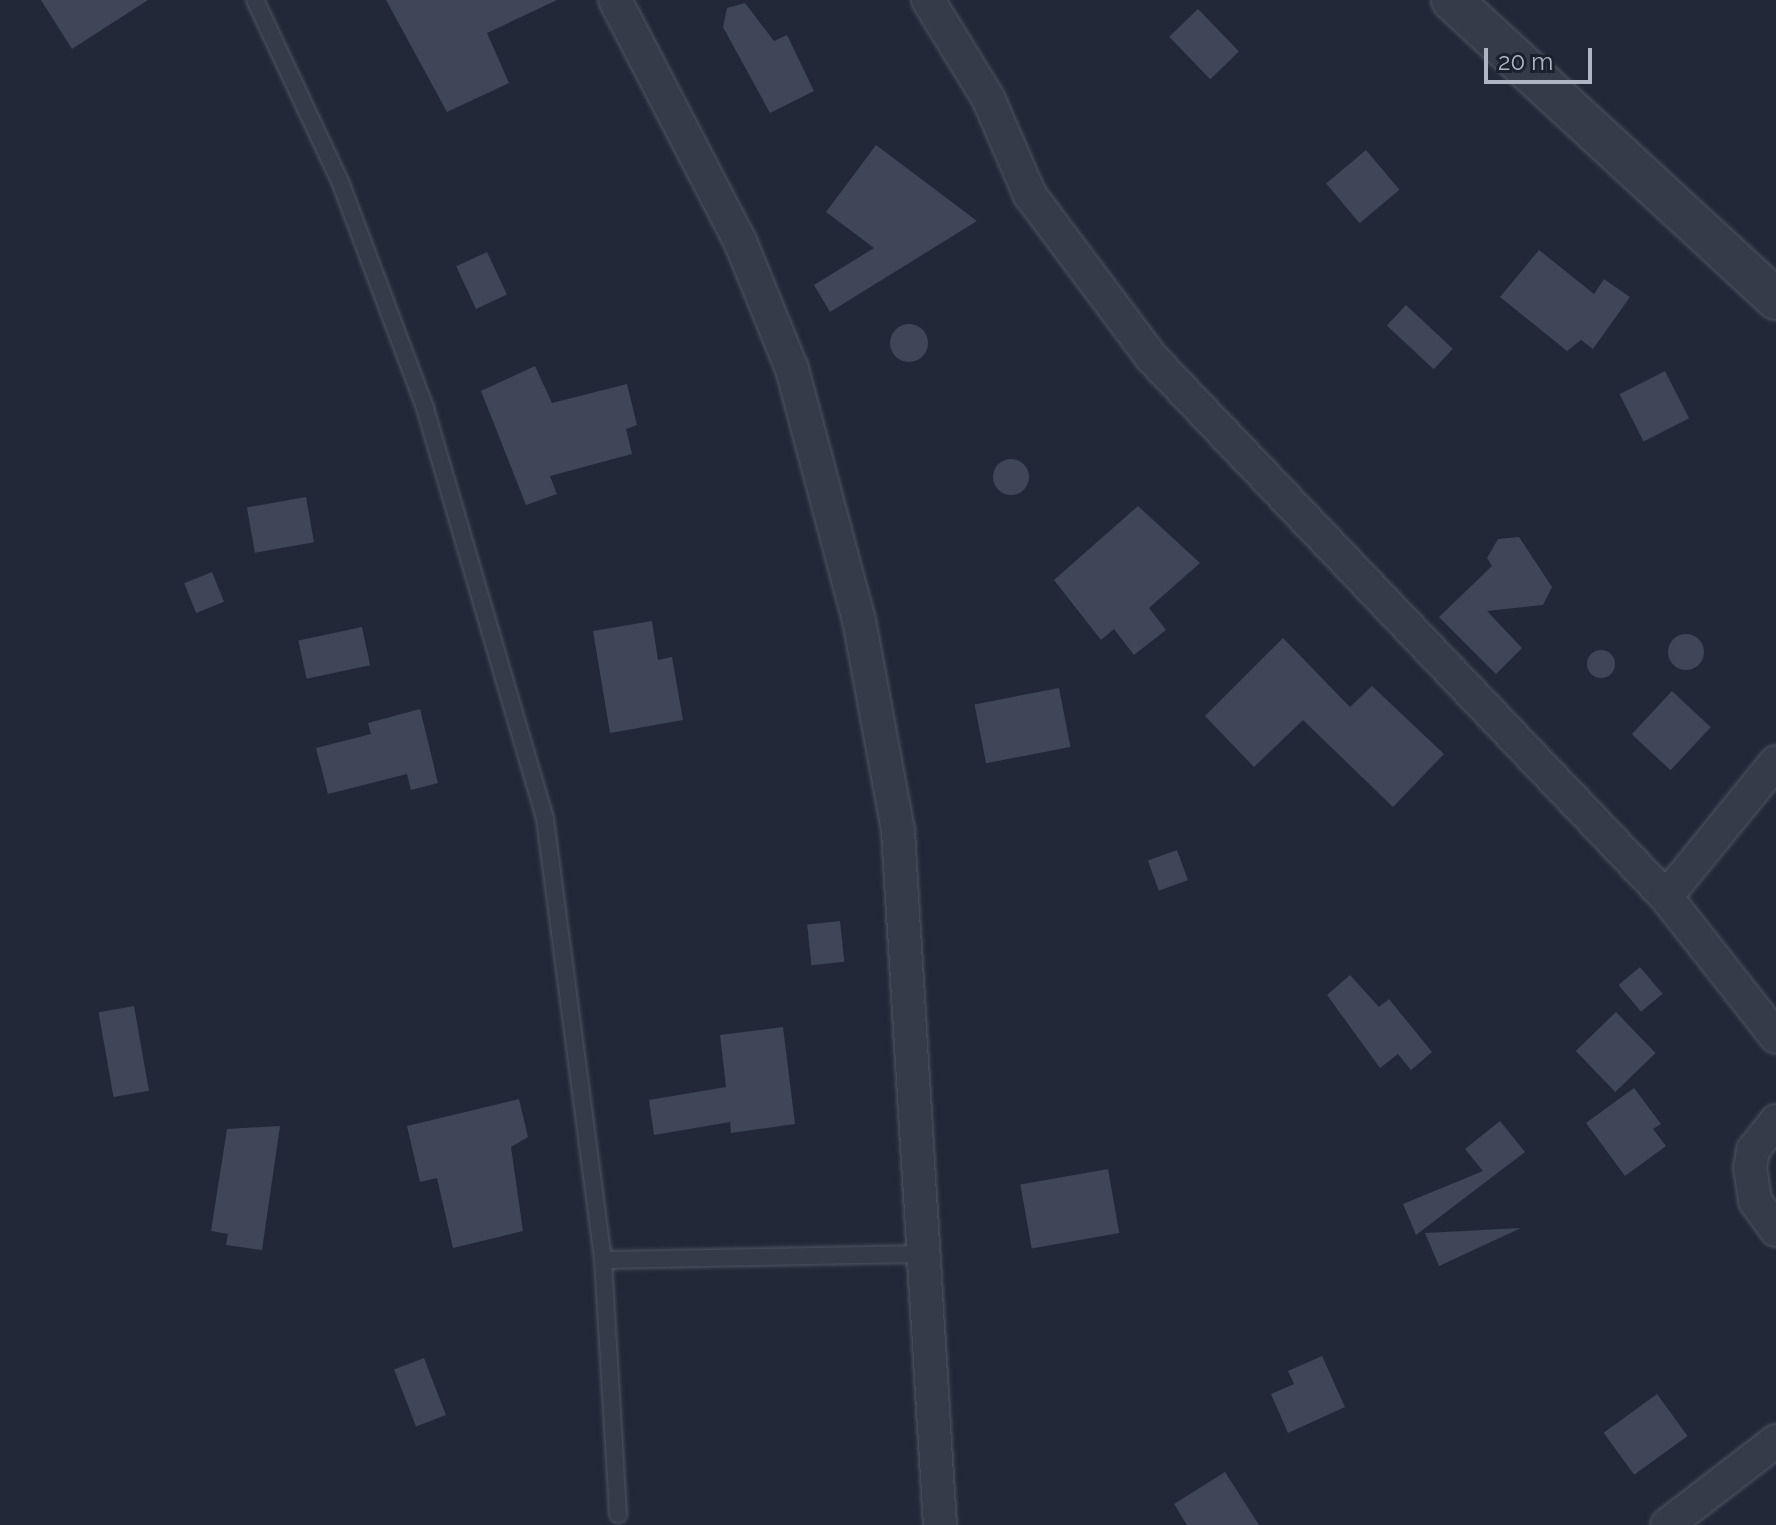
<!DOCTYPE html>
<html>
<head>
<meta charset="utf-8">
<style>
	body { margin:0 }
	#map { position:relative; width:1776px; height:1525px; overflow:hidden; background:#222837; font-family:Raleway,sans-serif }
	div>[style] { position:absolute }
	.building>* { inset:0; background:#3e4657; transform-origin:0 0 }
	.round { border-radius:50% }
	.roads { filter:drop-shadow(0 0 2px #505563) drop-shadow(0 0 2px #505563) }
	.service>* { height:16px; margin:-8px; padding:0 8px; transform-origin:8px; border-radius:8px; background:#353b48 }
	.minor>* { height:32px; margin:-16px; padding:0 16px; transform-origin:16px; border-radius:16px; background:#353b48 }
	.tertiary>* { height:40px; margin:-20px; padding:0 20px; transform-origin:20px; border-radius:20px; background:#353b48 }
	span { translate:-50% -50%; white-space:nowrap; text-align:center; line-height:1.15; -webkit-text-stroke:6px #1b202d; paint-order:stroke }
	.scale { position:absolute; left:1484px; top:48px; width:108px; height:36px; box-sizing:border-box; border:4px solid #b0b5c4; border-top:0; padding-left:10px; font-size:24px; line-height:28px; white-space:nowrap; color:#b0b5c4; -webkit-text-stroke:6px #1b202d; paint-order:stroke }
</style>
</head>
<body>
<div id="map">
	<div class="building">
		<i style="clip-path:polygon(41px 0,148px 0,72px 49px)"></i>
		<i style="clip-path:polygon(386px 0,557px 0,487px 33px,509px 83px,447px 112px)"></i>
		<i style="clip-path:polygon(745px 3px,774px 41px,787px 35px,814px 91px,770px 113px,723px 27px,727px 8px)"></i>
		<i style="left:1198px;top:9px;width:59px;height:40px;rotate:46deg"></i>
		<i style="clip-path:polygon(876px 145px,977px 221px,830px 312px,814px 285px,874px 248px,826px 212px)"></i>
		<i style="left:1366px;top:150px;width:52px;height:52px;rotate:50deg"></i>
		<i style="clip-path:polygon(1539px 250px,1594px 294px,1604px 279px,1630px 297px,1593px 349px,1581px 340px,1567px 351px,1500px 297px)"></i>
		<i style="left:487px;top:252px;width:47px;height:34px;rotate:65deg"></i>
		<i style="left:1406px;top:305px;width:64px;height:28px;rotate:43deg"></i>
		<i class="round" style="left:890px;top:324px;width:38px;height:38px"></i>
		<i style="clip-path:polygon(535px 366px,552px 403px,627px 384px,637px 425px,626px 429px,632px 454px,550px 476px,557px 494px,526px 505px,481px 391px)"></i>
		<i style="left:1665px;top:371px;width:53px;height:51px;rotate:63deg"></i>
		<i class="round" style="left:993px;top:459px;width:36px;height:36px"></i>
		<i style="left:306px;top:497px;width:46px;height:60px;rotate:80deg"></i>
		<i style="clip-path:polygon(1138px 506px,1200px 563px,1149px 608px,1166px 630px,1134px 655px,1114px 629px,1101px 640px,1054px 580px)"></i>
		<i style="clip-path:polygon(1519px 537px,1552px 587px,1543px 605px,1487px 611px,1522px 648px,1496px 674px,1439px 617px,1492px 566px,1487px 558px,1498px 539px)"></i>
		<i style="left:212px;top:572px;width:32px;height:30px;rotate:68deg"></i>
		<i style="clip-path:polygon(652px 621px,658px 660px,672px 657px,683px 720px,610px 733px,593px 631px)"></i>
		<i style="left:362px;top:627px;width:39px;height:65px;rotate:78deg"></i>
		<i class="round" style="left:1668px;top:634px;width:36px;height:36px"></i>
		<i style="clip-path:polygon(1283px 638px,1350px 707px,1372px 686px,1444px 754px,1393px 807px,1303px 720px,1254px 767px,1205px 716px)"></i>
		<i class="round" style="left:1587px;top:650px;width:28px;height:28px"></i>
		<i style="left:1059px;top:688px;width:60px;height:86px;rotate:79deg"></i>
		<i style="left:1672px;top:691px;width:53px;height:59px;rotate:43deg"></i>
		<i style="clip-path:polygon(420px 709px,438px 783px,411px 790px,407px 774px,328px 794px,316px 748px,371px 734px,368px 723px)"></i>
		<i style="left:1177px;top:850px;width:32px;height:31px;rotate:70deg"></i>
		<i style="left:840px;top:921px;width:41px;height:33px;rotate:84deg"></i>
		<i style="left:1640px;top:967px;width:35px;height:28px;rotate:50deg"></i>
		<i style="clip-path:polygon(1350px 975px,1379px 1007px,1389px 999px,1432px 1052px,1411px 1070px,1398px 1054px,1380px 1068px,1327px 995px)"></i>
		<i style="left:134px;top:1006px;width:86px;height:36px;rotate:80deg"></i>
		<i style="left:1616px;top:1012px;width:57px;height:56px;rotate:46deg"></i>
		<i style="clip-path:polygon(783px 1027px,795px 1124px,731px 1133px,730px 1122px,654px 1135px,649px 1100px,726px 1087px,720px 1035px)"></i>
		<i style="clip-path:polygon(1634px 1088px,1661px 1124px,1653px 1129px,1666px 1146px,1625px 1176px,1586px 1123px)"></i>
		<i style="clip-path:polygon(519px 1099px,528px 1137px,511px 1147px,523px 1231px,453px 1248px,437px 1178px,420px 1182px,407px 1126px)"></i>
		<i style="clip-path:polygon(1500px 1121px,1525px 1152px,1416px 1235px,1403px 1204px,1483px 1171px,1465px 1149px)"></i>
		<i style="clip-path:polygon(280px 1126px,262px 1250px,226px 1245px,228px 1234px,211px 1231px,227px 1129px)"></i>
		<i style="left:1108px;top:1169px;width:65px;height:89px;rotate:80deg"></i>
		<i style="clip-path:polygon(1521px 1228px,1439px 1266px,1425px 1233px)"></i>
		<i style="clip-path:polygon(1322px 1356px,1345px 1407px,1288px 1433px,1271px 1394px,1294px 1384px,1288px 1371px)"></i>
		<i style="left:424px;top:1358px;width:61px;height:32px;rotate:69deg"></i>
		<i style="left:1657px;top:1394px;width:52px;height:66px;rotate:54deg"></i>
		<i style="clip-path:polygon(1225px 1472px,1259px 1525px,1187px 1525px,1174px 1504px)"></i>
	</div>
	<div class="roads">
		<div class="service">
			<i style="left:255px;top:0;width:203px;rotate:64.9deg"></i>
			<i style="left:341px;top:184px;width:239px;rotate:69.4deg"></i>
			<i style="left:425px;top:408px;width:428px;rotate:73.7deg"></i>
			<i style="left:545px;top:819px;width:445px;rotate:82.5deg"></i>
			<i style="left:603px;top:1260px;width:255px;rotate:86.6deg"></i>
			<i style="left:603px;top:1260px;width:316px;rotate:-1.1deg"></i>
		</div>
		<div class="minor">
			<i style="left:615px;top:0;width:271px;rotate:62.6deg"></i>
			<i style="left:740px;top:241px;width:138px;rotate:67.9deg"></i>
			<i style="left:792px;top:369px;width:260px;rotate:75.1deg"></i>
			<i style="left:859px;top:620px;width:215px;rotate:79.5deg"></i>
			<i style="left:898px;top:831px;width:695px;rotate:86.54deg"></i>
			<i style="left:928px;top:0;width:115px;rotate:58.5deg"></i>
			<i style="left:988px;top:98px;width:106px;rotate:66.6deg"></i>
			<i style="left:1030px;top:195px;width:204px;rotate:53.2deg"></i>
			<i style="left:1152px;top:358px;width:745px;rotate:46.36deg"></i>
			<i style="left:1666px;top:897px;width:178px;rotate:51.8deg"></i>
			<i style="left:1666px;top:897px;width:174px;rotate:-50.8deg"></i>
			<i style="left:1776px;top:1121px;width:37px;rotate:128deg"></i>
			<i style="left:1753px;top:1150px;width:18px;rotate:99deg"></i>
			<i style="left:1750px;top:1168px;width:33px;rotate:81deg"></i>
			<i style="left:1755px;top:1201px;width:36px;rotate:54deg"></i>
			<i style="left:1667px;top:1525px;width:138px;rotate:-37.6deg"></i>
		</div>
		<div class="tertiary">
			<i style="left:1452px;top:0;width:441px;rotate:42.7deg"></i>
		</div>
	</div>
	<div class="scale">20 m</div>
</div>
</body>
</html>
